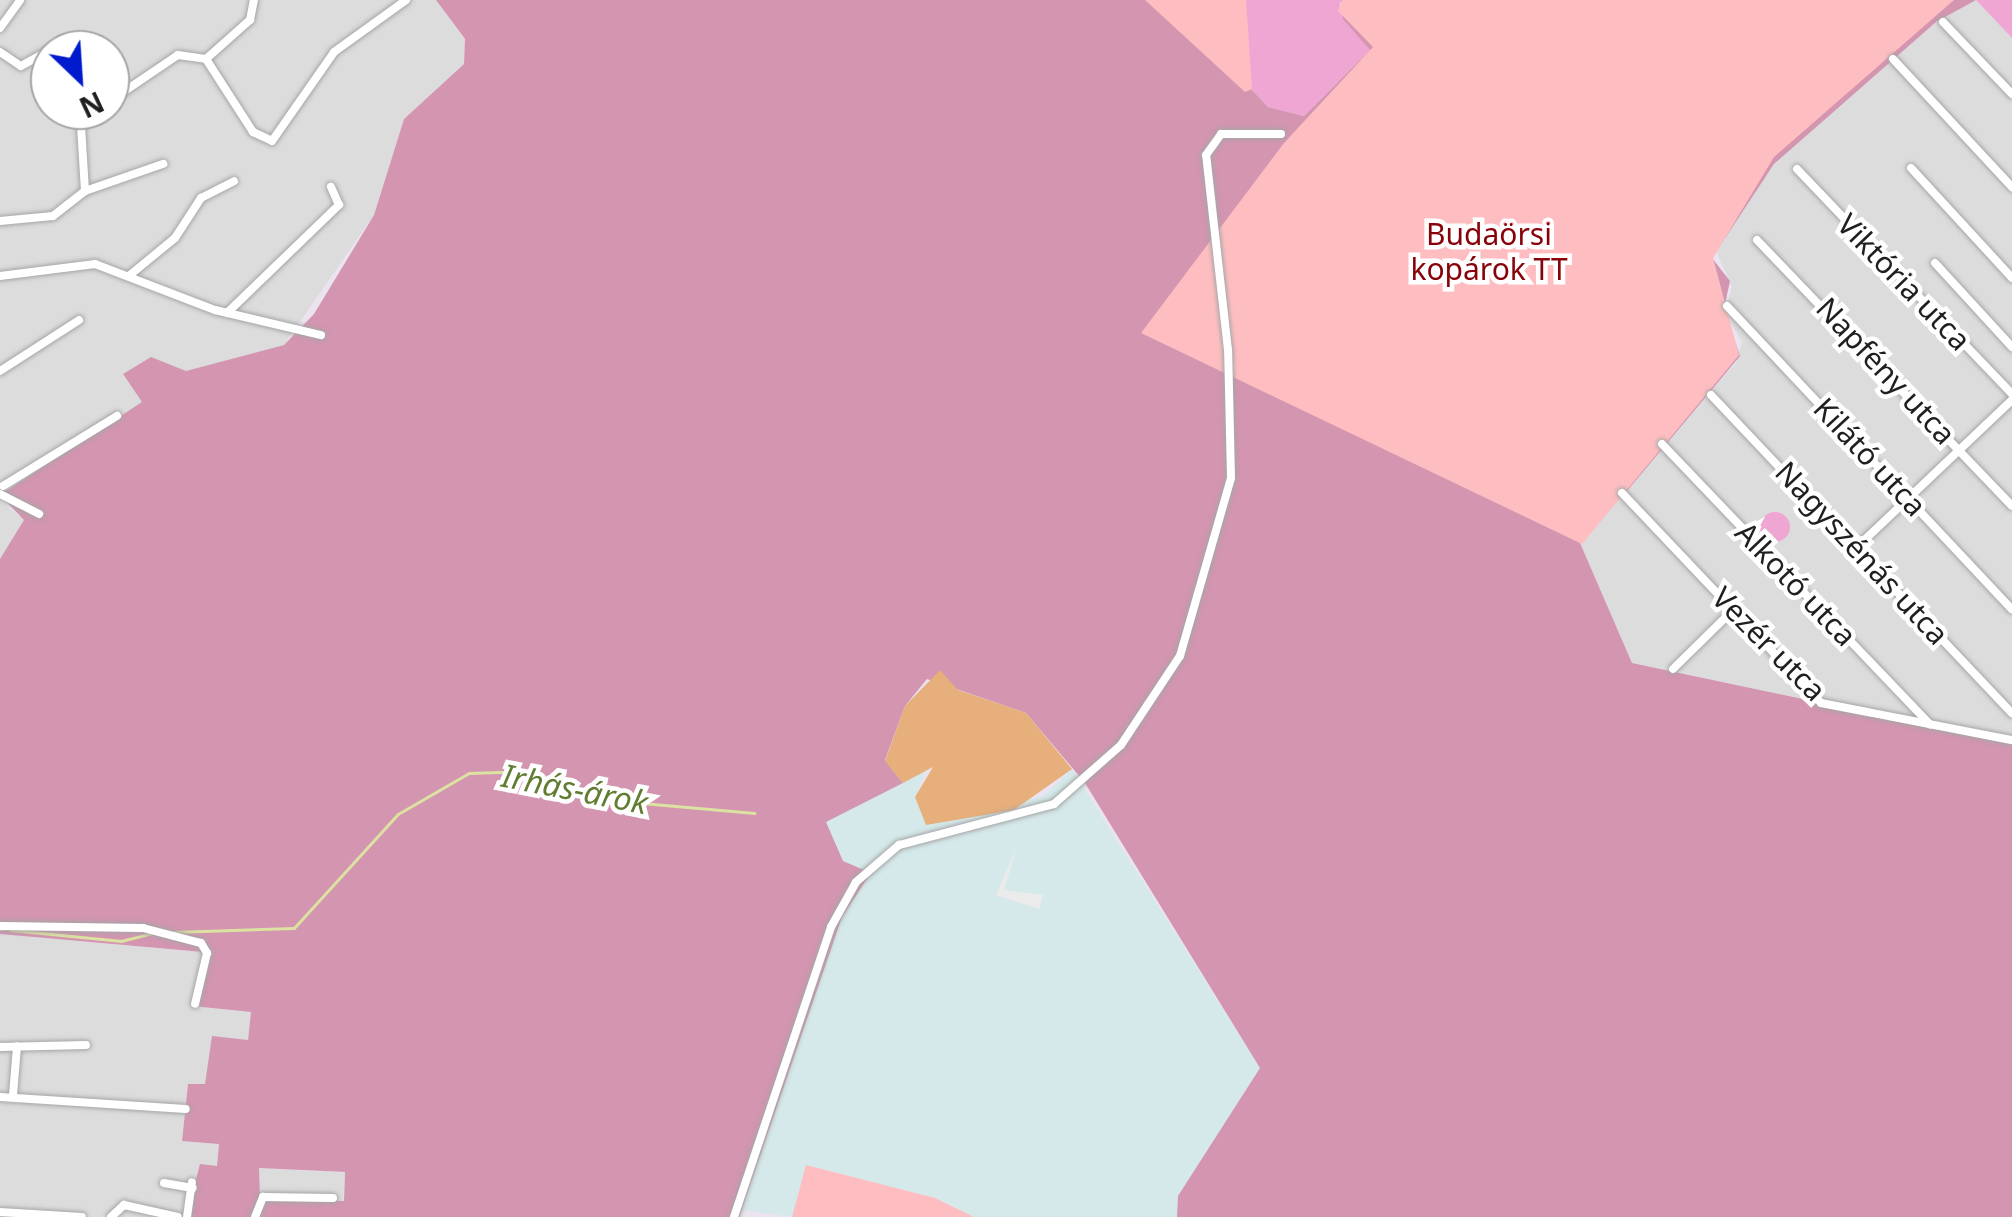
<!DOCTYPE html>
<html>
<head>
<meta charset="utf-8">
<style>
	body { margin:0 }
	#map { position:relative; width:2012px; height:1217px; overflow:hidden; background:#ebe4f0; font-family:"Noto Sans",sans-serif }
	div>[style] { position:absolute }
	.residential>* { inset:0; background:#dcdcdd; transform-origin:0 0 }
	.industrial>* { inset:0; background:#d5e9ea }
	.grass>* { inset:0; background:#efa6d3 }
	.round { border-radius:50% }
	.forest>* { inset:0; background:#d395b0 }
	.park>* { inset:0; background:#febec1 }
	.pitch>* { inset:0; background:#e6af7b }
	.parking>* { inset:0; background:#ebebeb }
	.stream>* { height:2.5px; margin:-1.25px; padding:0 1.25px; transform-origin:1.25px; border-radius:1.25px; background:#dce2a1 }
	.roads { filter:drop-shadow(0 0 2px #a6a6a6) drop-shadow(0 0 2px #a6a6a6) }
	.minor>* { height:8px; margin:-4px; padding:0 4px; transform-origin:4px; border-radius:4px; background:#fff }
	span { translate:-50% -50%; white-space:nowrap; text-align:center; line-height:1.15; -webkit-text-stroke:9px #fff; paint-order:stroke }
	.park-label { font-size:30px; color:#870209 }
	.street-label { font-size:30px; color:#1f1f1f }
	.water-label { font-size:32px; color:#617d31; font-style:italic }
	.north { position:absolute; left:30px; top:30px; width:100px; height:100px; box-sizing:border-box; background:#fff; border:2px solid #a5a5a5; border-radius:50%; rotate:155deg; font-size:28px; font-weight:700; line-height:40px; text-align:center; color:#1f1f1f }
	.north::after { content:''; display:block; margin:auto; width:35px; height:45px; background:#001bce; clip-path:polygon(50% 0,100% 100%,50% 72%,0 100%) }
</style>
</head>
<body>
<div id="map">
	<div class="residential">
		<i style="clip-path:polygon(evenodd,0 0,436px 0,465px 40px,464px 64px,404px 119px,374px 215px,284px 345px,186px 372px,150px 357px,143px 402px,0 495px,0 0,50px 50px,110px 50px,110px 110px,50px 110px,50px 50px)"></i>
		<i style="clip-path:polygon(1976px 0,2012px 38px,2012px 743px,1632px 663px,1577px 536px,1736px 363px,1742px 342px,1725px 312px,1732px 287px,1714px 246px,1780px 157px,1936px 22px)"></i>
		<i style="clip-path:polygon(0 502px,25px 520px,0 559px)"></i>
		<i style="clip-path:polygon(0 934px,203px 952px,251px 1012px,248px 1040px,205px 1085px,188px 1085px,182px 1141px,219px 1143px,217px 1166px,186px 1217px,0 1217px)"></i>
		<i style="left:259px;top:1168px;width:86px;height:31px;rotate:3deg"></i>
	</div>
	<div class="industrial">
		<i style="clip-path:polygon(929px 762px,916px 797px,927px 825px,1043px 796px,1072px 769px,1260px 1068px,1178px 1196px,1177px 1217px,974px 1217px,935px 1198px,807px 1166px,792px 1217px,742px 1210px,842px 917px,870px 873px,843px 861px,825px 822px)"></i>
	</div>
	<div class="grass">
		<i style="clip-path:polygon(1246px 0,1341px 0,1339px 10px,1370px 50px,1304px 116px,1268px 107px,1239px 76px)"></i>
		<i style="clip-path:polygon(1976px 0,2012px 0,2012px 38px)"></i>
		<i class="round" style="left:1760px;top:512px;width:30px;height:30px"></i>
	</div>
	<div class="forest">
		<i style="clip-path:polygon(evenodd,436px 0,1246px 0,1239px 76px,1268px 107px,1304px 116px,1370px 50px,1343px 19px,1341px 0,1976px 0,1936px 22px,1774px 164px,1712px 258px,1730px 281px,1724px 308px,1740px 356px,1627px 491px,1617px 489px,1577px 536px,1632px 663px,2012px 743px,2012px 1217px,1177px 1217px,1178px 1196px,1260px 1068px,1085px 783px,1026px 713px,927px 679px,905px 706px,885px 760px,903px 783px,826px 822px,843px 861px,871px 873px,842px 917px,739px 1217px,186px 1217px,200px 1164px,217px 1166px,219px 1144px,182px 1141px,188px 1084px,205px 1084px,212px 1036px,248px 1040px,251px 1012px,193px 1006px,203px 952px,0 934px,0 559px,24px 520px,0 495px,142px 402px,123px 374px,151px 357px,186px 371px,284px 345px,314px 314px,374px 215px,404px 119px,464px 64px,465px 39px,436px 0,259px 1168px,345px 1172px,344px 1201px,260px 1199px,259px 1168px)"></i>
	</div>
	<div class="park">
		<i style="clip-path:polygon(1145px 0,1246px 0,1252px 89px,1245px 92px)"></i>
		<i style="clip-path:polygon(1342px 0,1954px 0,1774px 157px,1713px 258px,1739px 355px,1582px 544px,1141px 333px,1284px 143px,1373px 47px,1338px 11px)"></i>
		<i style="clip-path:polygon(806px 1165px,935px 1198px,974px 1217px,792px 1217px)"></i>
	</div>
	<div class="pitch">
		<i style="clip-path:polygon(940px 670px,958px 690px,1026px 713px,1072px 769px,1014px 810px,926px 825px,915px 797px,933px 767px,903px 783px,885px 761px,905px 706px)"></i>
	</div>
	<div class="parking">
		<i style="clip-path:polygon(1016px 849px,1004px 890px,1043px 895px,1039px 909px,996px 895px)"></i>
	</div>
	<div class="stream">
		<i style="left:0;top:930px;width:5px"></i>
		<i style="left:11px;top:930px;width:111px;rotate:5.7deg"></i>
		<i style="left:121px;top:941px;width:30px;rotate:-14deg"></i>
		<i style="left:174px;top:932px;width:120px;rotate:-1.9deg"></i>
		<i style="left:294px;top:928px;width:154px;rotate:-47.6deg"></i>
		<i style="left:398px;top:814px;width:82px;rotate:-30deg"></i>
		<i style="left:469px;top:773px;width:38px;rotate:-2deg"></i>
		<i style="left:507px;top:772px;width:105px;rotate:15.5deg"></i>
		<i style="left:608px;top:800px;width:147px;rotate:5.1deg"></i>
	</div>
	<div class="roads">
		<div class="minor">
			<i style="left:1943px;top:22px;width:100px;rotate:46.2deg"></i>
			<i style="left:0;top:28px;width:34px;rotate:-54deg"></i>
			<i style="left:0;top:52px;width:25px;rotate:34deg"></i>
			<i style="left:21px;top:66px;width:33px;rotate:-29deg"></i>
			<i style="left:206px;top:59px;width:87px;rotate:57.2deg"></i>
			<i style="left:253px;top:132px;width:21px;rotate:25deg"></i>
			<i style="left:272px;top:141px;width:108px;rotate:-55.1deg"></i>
			<i style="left:334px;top:52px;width:89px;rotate:-35.8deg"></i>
			<i style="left:206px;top:59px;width:59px;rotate:-41.6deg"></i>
			<i style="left:250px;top:20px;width:20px;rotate:-79deg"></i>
			<i style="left:1893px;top:59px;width:175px;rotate:47.1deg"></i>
			<i style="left:110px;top:101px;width:82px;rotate:-34.1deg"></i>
			<i style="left:178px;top:55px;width:28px;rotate:8deg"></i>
			<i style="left:1911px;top:168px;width:149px;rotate:47.4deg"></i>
			<i style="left:1797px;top:169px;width:311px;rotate:46.3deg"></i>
			<i style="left:85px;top:191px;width:83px;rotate:-19.1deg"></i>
			<i style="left:0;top:221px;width:53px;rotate:-5.4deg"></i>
			<i style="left:53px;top:216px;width:41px;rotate:-38deg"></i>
			<i style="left:85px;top:191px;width:65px;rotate:-93.5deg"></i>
			<i style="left:81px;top:126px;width:18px;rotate:-61deg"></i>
			<i style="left:1757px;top:240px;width:368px;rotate:46.2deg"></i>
			<i style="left:1935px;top:263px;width:114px;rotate:47.5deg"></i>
			<i style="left:130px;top:275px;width:58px;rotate:-39.4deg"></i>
			<i style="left:175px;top:238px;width:48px;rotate:-57deg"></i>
			<i style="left:201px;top:198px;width:37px;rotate:-27deg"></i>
			<i style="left:0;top:276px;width:96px;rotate:-7.2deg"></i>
			<i style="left:95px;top:264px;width:129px;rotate:21deg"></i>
			<i style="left:215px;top:310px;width:109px;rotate:13.3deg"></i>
			<i style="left:1727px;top:306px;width:416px;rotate:46.8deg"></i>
			<i style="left:227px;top:313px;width:156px;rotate:-44deg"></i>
			<i style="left:339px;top:205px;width:20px;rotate:-114deg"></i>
			<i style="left:0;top:371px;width:94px;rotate:-32.8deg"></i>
			<i style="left:1711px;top:395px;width:438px;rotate:46.6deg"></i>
			<i style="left:1662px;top:444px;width:388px;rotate:46.3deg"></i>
			<i style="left:3px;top:486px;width:134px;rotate:-31.6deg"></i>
			<i style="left:1622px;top:493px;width:289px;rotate:46.5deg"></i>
			<i style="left:1821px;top:703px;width:195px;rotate:11deg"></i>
			<i style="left:0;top:494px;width:44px;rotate:27.1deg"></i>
			<i style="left:1856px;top:548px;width:215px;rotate:-43.5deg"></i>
			<i style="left:1673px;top:669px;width:84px;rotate:-44.5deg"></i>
			<i style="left:0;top:926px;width:143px;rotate:0.8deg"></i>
			<i style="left:143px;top:928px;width:60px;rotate:14.5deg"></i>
			<i style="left:201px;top:943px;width:12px;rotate:59deg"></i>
			<i style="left:207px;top:953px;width:52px;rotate:103.2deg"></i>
			<i style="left:0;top:1047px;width:86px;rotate:-1.3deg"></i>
			<i style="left:13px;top:1095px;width:49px;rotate:-85.3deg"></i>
			<i style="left:0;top:1097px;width:186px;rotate:3.7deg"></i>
			<i style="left:164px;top:1183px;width:29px;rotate:10deg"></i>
			<i style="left:0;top:1212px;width:82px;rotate:3.5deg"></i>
			<i style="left:111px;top:1217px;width:18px;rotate:-43deg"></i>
			<i style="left:124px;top:1205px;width:55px;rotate:12.5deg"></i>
			<i style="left:187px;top:1217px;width:35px;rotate:-82deg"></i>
			<i style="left:255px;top:1217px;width:22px;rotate:-68deg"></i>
			<i style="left:263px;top:1197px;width:70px;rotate:0.8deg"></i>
			<i style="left:734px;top:1217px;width:306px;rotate:-71.5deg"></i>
			<i style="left:831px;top:927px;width:51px;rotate:-60.9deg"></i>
			<i style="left:856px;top:882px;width:57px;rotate:-40.7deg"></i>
			<i style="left:899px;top:845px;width:160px;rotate:-14.8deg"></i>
			<i style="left:1054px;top:804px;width:89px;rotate:-41.4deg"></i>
			<i style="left:1121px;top:745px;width:107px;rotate:-56.5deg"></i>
			<i style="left:1180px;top:656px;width:185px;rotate:-74deg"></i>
			<i style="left:1231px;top:478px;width:128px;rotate:-91.3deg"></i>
			<i style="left:1228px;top:350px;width:196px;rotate:-96.4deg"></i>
			<i style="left:1206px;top:155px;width:26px;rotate:-54deg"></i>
			<i style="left:1221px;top:134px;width:60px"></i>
		</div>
	</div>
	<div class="park-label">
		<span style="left:1489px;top:251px">Budaörsi<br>kopárok TT</span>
	</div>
	<div class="street-label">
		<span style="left:1904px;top:282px;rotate:46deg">Viktória utca</span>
		<span style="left:1886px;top:371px;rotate:47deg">Napfény utca</span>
		<span style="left:1870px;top:457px;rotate:47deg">Kilátó utca</span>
		<span style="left:1862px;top:553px;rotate:47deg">Nagyszénás utca</span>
		<span style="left:1796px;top:584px;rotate:46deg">Alkotó utca</span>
		<span style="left:1769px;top:644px;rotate:45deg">Vezér utca</span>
	</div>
	<div class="water-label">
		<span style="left:575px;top:789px;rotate:11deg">Irhás-árok</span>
	</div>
	<div class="north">N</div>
</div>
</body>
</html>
